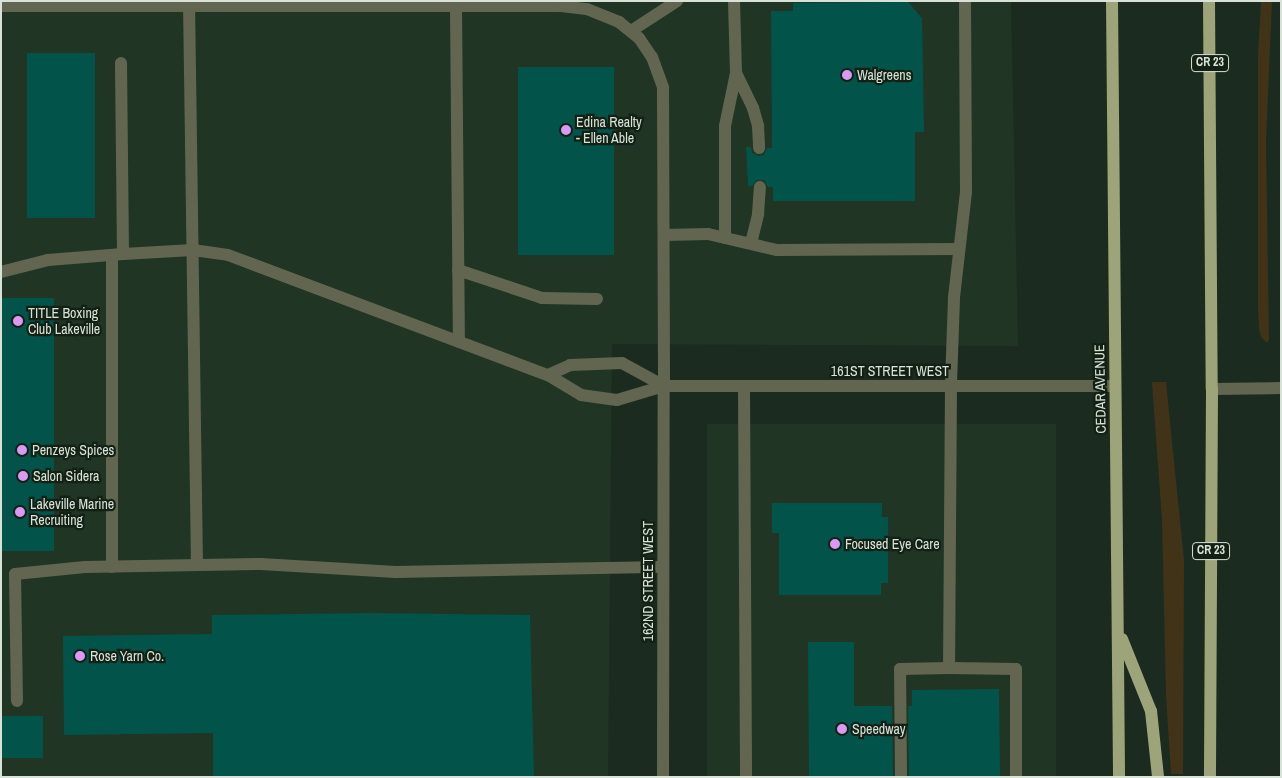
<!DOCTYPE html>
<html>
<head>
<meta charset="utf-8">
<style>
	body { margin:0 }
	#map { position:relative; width:1282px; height:778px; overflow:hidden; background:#1c2b1f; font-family:"Archivo Narrow",sans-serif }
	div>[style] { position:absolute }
	.built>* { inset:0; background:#213525; transform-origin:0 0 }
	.green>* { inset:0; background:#413318 }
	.building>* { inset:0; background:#02544b; transform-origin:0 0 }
	.lane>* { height:12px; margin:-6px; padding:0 6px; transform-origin:6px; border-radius:6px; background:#626651 }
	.street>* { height:12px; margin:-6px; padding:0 6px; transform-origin:6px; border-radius:6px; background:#626651 }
	.primary>* { height:12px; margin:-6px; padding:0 6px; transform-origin:6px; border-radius:6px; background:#9da479 }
	.dots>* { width:14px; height:14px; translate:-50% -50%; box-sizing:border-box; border:2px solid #132115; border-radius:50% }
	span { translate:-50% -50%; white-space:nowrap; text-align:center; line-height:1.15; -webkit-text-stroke:4.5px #132115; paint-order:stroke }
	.shield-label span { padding:1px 4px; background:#132115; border:1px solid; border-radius:4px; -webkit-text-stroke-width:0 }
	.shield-label { font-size:12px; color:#d8e2d9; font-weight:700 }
	.poi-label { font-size:14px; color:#d8e2d9 }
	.left { translate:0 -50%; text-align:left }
	.street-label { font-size:14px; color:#d8e2d9 }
	.frame { position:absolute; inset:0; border:2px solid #d8e2d9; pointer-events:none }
</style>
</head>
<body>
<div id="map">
	<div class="built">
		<i style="clip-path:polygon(1px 1px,1011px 1px,1018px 346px,612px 344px,608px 777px,1px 777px)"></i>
		<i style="left:707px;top:424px;width:349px;height:353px"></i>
	</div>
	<div class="green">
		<i style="clip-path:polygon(1261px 1px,1272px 1px,1266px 141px,1269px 340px,1267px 343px,1261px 337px,1259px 329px,1258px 306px,1258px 54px)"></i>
		<i style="clip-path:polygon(1152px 382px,1166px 382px,1184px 560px,1183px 774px,1171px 774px,1166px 696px,1162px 520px)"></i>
	</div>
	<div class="building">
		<i style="clip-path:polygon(908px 2px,922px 18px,924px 132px,915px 132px,915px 201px,773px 201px,773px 187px,768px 187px,764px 180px,757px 180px,752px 186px,748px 186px,746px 147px,751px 147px,752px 153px,759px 156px,764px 155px,767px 148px,772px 148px,771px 11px,793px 11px,793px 3px)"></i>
		<i style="left:95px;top:53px;width:165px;height:68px;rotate:90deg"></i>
		<i style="left:518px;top:67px;width:96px;height:188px"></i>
		<i style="left:1px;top:298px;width:53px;height:253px"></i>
		<i style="clip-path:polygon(772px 503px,882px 503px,882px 517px,888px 517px,888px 583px,881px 583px,881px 595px,779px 595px,779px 533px,772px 533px)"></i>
		<i style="clip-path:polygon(372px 613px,530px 615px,534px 777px,213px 777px,213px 733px,64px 735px,63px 636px,212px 634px,212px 615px)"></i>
		<i style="clip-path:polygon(808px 642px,854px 642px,854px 706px,892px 706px,893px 777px,809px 777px)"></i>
		<i style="clip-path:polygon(999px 689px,1000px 777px,909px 777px,908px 706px,912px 706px,912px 690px)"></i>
		<i style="left:1px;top:716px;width:42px;height:42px"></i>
	</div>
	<div class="lane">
		<i style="left:189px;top:1px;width:564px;rotate:89.19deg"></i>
		<i style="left:965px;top:1px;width:191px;rotate:89.7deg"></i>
		<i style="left:966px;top:192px;width:107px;rotate:96.5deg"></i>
		<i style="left:954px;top:298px;width:88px;rotate:92deg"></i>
		<i style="left:951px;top:386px;width:282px;rotate:90.4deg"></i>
		<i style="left:949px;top:668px;width:67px;rotate:0.9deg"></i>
		<i style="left:1016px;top:669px;width:108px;rotate:90deg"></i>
		<i style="left:1px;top:6px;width:560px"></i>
		<i style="left:561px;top:6px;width:26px;rotate:7deg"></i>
		<i style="left:587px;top:9px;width:35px;rotate:22deg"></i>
		<i style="left:619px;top:22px;width:26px;rotate:39deg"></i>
		<i style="left:639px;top:38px;width:23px;rotate:56deg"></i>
		<i style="left:652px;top:57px;width:33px;rotate:70deg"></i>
		<i style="left:663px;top:88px;width:298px;rotate:89.8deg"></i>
		<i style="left:456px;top:7px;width:335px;rotate:89.5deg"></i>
		<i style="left:631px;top:31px;width:55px;rotate:-33.1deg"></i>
		<i style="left:121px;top:63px;width:191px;rotate:89.4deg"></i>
		<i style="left:736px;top:73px;width:39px;rotate:64deg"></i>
		<i style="left:753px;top:108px;width:19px;rotate:74deg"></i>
		<i style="left:758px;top:126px;width:22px;rotate:87deg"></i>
		<i style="left:664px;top:235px;width:44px;rotate:-1.3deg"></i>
		<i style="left:708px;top:234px;width:71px;rotate:13.1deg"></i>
		<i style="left:777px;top:250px;width:182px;rotate:-0.3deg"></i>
		<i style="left:725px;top:238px;width:112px;rotate:-90deg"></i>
		<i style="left:725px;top:126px;width:54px;rotate:-78.3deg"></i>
		<i style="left:736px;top:73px;width:72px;rotate:-91.6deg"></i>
		<i style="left:751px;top:243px;width:30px;rotate:-76deg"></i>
		<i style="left:758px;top:214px;width:27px;rotate:-86deg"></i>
		<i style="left:112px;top:255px;width:312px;rotate:90deg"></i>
		<i style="left:458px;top:270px;width:89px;rotate:18.4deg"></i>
		<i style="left:542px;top:298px;width:55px;rotate:1deg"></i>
		<i style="left:1px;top:272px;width:49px;rotate:-14.3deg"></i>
		<i style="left:48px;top:260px;width:75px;rotate:-4.6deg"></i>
		<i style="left:123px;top:254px;width:70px;rotate:-3.3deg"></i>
		<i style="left:193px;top:250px;width:35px;rotate:8deg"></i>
		<i style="left:228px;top:255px;width:342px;rotate:20.6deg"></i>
		<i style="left:548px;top:375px;width:39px;rotate:31deg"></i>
		<i style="left:581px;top:395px;width:36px;rotate:8deg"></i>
		<i style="left:617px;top:400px;width:49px;rotate:-16.6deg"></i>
		<i style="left:548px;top:375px;width:24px;rotate:-24deg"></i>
		<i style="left:570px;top:365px;width:52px;rotate:-2.2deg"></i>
		<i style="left:622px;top:363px;width:48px;rotate:28.7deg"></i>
		<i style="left:744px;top:386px;width:391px;rotate:89.7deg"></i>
		<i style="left:17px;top:701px;width:127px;rotate:-90.9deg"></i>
		<i style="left:15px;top:574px;width:70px;rotate:-5.7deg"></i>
		<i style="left:85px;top:567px;width:176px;rotate:-1deg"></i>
		<i style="left:261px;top:564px;width:135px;rotate:3.4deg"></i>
		<i style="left:396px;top:572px;width:267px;rotate:-1.1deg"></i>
		<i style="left:901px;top:777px;width:108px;rotate:-90.5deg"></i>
		<i style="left:900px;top:669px;width:49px;rotate:-1.2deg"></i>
	</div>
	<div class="street">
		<i style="left:1212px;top:389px;width:69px;rotate:-0.8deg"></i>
		<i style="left:663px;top:777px;width:391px;rotate:-89.9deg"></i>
		<i style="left:664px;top:386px;width:451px"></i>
	</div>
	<div class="primary">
		<i style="left:1112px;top:1px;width:776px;rotate:89.48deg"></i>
		<i style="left:1209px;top:1px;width:388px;rotate:89.6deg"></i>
		<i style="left:1212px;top:389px;width:388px;rotate:90.3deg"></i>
		<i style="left:1122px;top:639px;width:78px;rotate:68.1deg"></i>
		<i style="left:1151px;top:711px;width:66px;rotate:83.9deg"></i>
	</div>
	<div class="dots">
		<i style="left:847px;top:75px;background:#dc99f4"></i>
		<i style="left:566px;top:130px;background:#dc99f4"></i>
		<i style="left:18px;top:321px;background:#dc99f4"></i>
		<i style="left:22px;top:450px;background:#dc99f4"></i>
		<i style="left:23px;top:476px;background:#dc99f4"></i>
		<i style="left:20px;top:512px;background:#dc99f4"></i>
		<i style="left:835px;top:544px;background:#dc99f4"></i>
		<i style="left:80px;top:656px;background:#dc99f4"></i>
		<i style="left:842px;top:729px;background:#dc99f4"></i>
	</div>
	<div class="shield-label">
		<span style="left:1210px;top:63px">CR 23</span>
		<span style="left:1211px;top:551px">CR 23</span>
	</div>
	<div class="poi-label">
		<span class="left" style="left:857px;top:75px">Walgreens</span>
		<span class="left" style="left:576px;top:130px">Edina Realty<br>- Ellen Able</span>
		<span class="left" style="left:28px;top:321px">TITLE Boxing<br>Club Lakeville</span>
		<span class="left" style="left:32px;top:450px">Penzeys Spices</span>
		<span class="left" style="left:33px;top:476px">Salon Sidera</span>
		<span class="left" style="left:30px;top:512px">Lakeville Marine<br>Recruiting</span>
		<span class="left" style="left:845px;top:544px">Focused Eye Care</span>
		<span class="left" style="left:90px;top:656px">Rose Yarn Co.</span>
		<span class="left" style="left:852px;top:729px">Speedway</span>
	</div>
	<div class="street-label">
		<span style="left:890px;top:371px">161ST STREET WEST</span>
		<span style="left:1100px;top:389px;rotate:-91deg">CEDAR AVENUE</span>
		<span style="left:648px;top:581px;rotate:-90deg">162ND STREET WEST</span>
	</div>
	<div class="frame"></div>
</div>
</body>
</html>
